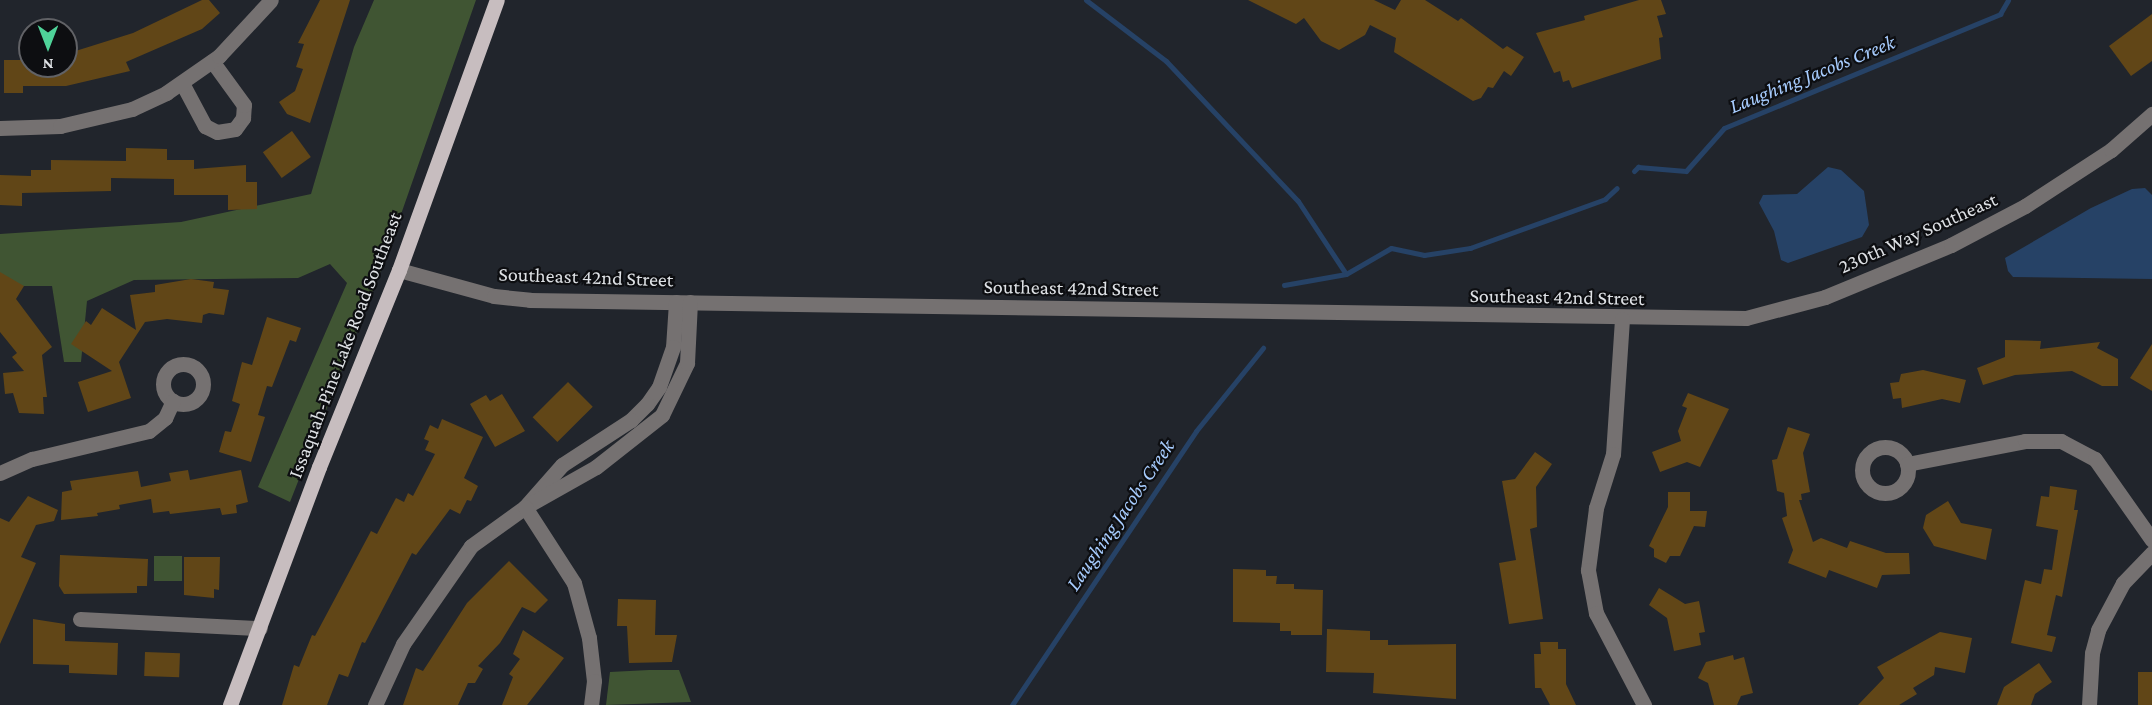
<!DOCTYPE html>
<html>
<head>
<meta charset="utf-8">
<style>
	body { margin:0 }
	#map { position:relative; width:2152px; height:705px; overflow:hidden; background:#21252c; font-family:"Crimson Pro",serif }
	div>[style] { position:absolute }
	.green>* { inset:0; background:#405533; transform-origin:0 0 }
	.water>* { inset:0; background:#264266 }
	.stream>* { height:5px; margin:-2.5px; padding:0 2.5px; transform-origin:2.5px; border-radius:2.5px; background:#264266 }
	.building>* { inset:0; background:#614617; transform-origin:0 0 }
	.minor>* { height:15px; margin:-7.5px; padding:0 7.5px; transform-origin:7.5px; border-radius:7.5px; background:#757171 }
	.minor>.ring { margin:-7.5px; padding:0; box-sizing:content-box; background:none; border:15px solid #757171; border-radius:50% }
	.major>* { height:15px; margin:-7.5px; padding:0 7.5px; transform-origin:7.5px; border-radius:7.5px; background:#c7bdbf }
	span { translate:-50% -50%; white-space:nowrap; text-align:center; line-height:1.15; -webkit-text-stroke:4.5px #0d0e11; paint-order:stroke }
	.street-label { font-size:20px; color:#dee1e5 }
	.water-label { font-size:21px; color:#a7ccfe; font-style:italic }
	.north { position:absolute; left:18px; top:18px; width:60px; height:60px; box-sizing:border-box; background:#0d0e11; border:2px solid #616266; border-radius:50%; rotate:180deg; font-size:16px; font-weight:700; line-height:24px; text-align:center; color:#dee1e5 }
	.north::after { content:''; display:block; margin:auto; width:21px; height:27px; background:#4fd399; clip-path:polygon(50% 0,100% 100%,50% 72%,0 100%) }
</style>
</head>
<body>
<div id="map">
	<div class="green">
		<i style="clip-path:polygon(374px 0,476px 0,385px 260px,290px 502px,258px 487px,347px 283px,330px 264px,298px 278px,134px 280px,87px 301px,81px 362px,64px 362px,52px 286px,0 286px,0 234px,181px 222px,311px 194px,354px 47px)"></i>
		<i style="left:154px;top:556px;width:28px;height:25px"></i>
		<i style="clip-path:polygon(649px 670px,679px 670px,691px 702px,606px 705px,610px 672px)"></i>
	</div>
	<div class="water">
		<i style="clip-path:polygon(1828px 167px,1841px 170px,1864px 191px,1869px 225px,1862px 237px,1788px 263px,1781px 260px,1774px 231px,1759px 203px,1763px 195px,1797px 194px)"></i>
		<i style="clip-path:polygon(2145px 188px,2152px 195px,2152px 279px,2013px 277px,2008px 271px,2005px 258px,2091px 208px,2132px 189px)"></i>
	</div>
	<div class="stream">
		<i style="left:1086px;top:0;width:101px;rotate:37.3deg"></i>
		<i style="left:1166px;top:61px;width:192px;rotate:46.7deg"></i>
		<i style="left:1298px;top:201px;width:87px;rotate:56.7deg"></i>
		<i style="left:1634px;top:171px;width:6px;rotate:-45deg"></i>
		<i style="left:1638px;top:167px;width:48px;rotate:4.8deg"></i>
		<i style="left:1686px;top:171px;width:57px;rotate:-48.5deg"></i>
		<i style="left:1724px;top:128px;width:299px;rotate:-22.4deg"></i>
		<i style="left:2000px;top:14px;width:16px;rotate:-60deg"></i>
		<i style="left:1284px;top:285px;width:63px;rotate:-10.1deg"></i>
		<i style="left:1346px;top:274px;width:52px;rotate:-30deg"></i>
		<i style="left:1391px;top:248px;width:34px;rotate:12deg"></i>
		<i style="left:1424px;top:255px;width:47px;rotate:-8.7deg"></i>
		<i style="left:1470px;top:248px;width:144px;rotate:-19.9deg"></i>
		<i style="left:1605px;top:199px;width:16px;rotate:-43deg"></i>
		<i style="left:1012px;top:705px;width:330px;rotate:-56.1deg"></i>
		<i style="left:1196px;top:431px;width:107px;rotate:-51.1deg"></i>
	</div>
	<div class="building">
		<i style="clip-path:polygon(202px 0,209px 0,220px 13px,202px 29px,126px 62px,130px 71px,66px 86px,23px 86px,23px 93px,4px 93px,4px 60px,30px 60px,30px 66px,66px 66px,66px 54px,133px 33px)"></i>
		<i style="clip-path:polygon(320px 0,350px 0,310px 123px,287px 114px,279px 102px,295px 91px,303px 69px,296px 67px,304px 44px,298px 43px)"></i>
		<i style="clip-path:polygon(1248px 0,1374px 0,1395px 10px,1401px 0,1425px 0,1458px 21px,1461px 18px,1503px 49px,1507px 46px,1524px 57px,1511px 76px,1504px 71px,1493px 88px,1488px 87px,1481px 98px,1473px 101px,1394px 52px,1396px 38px,1370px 25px,1365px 35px,1339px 50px,1321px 41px,1304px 18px,1296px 24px)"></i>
		<i style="clip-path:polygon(1639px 0,1661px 0,1666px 14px,1657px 16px,1663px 37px,1659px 38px,1661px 59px,1572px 88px,1569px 80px,1563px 82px,1560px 71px,1554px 73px,1536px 33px,1585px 20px,1584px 16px)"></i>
		<i style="clip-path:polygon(2152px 14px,2152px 61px,2131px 76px,2109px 46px)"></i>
		<i style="left:292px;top:131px;width:32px;height:36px;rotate:54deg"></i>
		<i style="clip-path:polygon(126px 148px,167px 149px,167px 160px,194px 160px,194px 169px,246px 165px,246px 182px,257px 182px,257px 209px,228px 210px,228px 195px,174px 195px,174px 179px,111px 178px,111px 191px,22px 193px,22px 206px,0 205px,0 175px,31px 176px,31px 170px,51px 170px,51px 160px,126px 161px)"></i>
		<i style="clip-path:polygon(0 272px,24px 286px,16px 299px,52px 347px,42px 355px,47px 397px,43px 397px,44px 414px,19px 413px,13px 393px,5px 394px,3px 373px,24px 371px,12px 357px,17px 353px,0 332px)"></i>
		<i style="clip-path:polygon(191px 279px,214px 282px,213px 288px,229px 290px,224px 315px,209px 313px,203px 315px,202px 323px,167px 319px,145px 322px,119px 362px,131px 398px,88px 412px,78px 382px,112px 371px,71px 344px,86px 321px,91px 325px,102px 308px,136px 330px,130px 295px,155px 292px,155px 285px)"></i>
		<i style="clip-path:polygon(267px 317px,301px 328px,296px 342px,290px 340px,272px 387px,267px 386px,258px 415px,265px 417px,251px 462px,219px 452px,225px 431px,231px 432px,240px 404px,232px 401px,242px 362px,252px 365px)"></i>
		<i style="clip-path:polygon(2005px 340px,2041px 341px,2040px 349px,2100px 342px,2097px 348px,2118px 359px,2118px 386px,2102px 386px,2072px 371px,2015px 375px,1983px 385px,1977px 368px,2005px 357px)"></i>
		<i style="clip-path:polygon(2152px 344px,2152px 391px,2130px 378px)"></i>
		<i style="clip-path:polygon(1923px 370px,1966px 380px,1960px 403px,1942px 399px,1902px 408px,1901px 398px,1893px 399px,1890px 383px,1899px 382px,1901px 374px)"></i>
		<i style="left:568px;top:382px;width:35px;height:50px;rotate:45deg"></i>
		<i style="clip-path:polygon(1688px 393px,1729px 409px,1700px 467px,1687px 462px,1660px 472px,1652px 452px,1681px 441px,1678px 431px,1687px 408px,1682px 406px)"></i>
		<i style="clip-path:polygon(502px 394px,525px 431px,495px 447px,470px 404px,486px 395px,490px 401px)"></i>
		<i style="clip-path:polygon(442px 419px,483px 437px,464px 478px,478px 486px,471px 501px,467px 500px,460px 514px,450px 509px,416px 555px,412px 553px,365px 643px,362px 642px,348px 677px,339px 674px,327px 705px,282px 705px,294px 665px,299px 667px,312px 635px,315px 636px,371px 531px,377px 534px,396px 498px,404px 502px,408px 493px,413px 496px,435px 454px,425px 450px,429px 441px,424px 439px,430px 425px,438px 429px)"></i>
		<i style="clip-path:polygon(1788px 427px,1810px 434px,1803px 453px,1810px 492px,1801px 494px,1802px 500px,1799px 500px,1813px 542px,1821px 538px,1847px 548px,1850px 541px,1886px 553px,1909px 553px,1910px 574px,1882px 575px,1877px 588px,1829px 570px,1826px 578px,1788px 563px,1793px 550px,1782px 518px,1787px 516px,1784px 493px,1777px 491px,1772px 460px,1777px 459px)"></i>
		<i style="clip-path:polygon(1535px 452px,1552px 464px,1536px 487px,1537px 527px,1530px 529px,1543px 619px,1509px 624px,1499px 563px,1516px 560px,1502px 481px,1515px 479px)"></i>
		<i style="clip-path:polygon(188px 470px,190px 480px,241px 470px,248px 502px,236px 505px,237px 513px,222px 515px,220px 508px,170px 514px,169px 511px,153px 513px,151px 499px,119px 505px,120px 509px,97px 513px,98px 516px,61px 520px,62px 492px,72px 490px,70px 481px,138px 471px,141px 487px,171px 481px,169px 473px)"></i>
		<i style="clip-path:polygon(2050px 486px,2077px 490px,2074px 510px,2078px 510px,2062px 597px,2056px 595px,2047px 635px,2056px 637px,2052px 652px,2011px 643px,2025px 580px,2041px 584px,2044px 569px,2052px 570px,2058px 530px,2036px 526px,2041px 496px,2049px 497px)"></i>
		<i style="clip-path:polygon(1668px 492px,1690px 492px,1690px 511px,1707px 511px,1705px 527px,1694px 526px,1680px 556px,1670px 556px,1666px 563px,1654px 557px,1654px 549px,1649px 546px,1668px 507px)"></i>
		<i style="clip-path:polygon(28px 496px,58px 510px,54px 521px,36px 525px,21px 557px,36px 563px,0 644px,0 518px,9px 522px)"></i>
		<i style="clip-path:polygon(1948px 501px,1961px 523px,1992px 529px,1986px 560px,1934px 546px,1923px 528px,1926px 515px)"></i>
		<i style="clip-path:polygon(60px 555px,148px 559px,147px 586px,137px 586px,137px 593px,64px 594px,59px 586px)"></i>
		<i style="clip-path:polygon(184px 557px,220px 557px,219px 590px,214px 589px,214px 598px,184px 595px)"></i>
		<i style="clip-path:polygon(509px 561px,548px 600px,535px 613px,522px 607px,500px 643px,478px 666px,483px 669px,475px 683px,468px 683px,458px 705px,403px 705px,416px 668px,423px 671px,467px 603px)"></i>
		<i style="clip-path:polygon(1233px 569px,1266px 570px,1266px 576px,1277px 576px,1276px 584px,1294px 584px,1294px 589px,1323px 590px,1322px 635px,1291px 635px,1291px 631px,1280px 631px,1280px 623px,1233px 622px)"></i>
		<i style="clip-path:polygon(1659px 588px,1685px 604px,1699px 601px,1705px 632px,1699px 633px,1701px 645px,1674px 651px,1667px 618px,1649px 605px)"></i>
		<i style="clip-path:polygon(618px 599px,656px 600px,655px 635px,677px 635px,672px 662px,629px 663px,627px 626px,617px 626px)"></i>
		<i style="clip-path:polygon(33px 619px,65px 624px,65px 641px,118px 643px,117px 675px,69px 673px,69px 665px,33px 664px)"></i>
		<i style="clip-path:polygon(1327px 629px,1370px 631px,1370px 640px,1388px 640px,1388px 645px,1456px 644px,1456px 699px,1373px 693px,1374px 673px,1326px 672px)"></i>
		<i style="clip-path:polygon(523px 630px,564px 658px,527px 705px,502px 705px,513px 677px,509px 674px,520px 659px,513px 654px)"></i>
		<i style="clip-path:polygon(1940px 632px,1972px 638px,1965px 673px,1935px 667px,1934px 675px,1913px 688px,1917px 694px,1899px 705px,1858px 705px,1884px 678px,1877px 667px)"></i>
		<i style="clip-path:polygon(1540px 642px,1558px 642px,1558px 649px,1566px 649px,1566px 684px,1576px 705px,1550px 705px,1541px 688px,1535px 688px,1534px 654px,1541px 654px)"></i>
		<i style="left:145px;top:652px;width:35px;height:24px;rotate:2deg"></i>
		<i style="clip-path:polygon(1733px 655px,1734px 660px,1744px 657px,1753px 693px,1741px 696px,1737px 705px,1714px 705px,1708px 683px,1698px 678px,1706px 662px)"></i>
		<i style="clip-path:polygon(2039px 663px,2052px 682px,2035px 694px,2031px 705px,1997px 705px,2004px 687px)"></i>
		<i style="left:2138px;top:672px;width:14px;height:33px"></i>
	</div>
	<div class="minor">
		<i style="left:182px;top:83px;width:49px;rotate:61.9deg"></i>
		<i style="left:205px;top:126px;width:13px;rotate:27deg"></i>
		<i style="left:217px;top:132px;width:18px;rotate:-9deg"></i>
		<i style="left:235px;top:129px;width:14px;rotate:-54deg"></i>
		<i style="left:243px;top:118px;width:13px;rotate:-86deg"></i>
		<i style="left:244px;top:105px;width:54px;rotate:-126deg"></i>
		<i style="left:0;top:128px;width:60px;rotate:-1.9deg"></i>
		<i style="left:60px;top:126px;width:74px;rotate:-13.3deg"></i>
		<i style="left:132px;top:109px;width:38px;rotate:-25deg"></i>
		<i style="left:166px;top:93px;width:65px;rotate:-34.9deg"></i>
		<i style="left:219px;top:56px;width:76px;rotate:-47.1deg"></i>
		<i style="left:399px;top:270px;width:98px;rotate:15.3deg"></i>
		<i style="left:494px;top:296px;width:36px;rotate:6deg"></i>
		<i style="left:530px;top:300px;width:1216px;rotate:0.85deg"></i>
		<i style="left:1746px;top:318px;width:82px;rotate:-14.9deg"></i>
		<i style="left:1825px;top:297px;width:136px;rotate:-22.4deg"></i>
		<i style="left:1951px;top:245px;width:84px;rotate:-27.8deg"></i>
		<i style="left:2025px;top:206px;width:103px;rotate:-33.1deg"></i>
		<i style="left:2111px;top:150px;width:55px;rotate:-41.3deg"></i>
		<i style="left:676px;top:302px;width:45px;rotate:93.8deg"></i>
		<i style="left:673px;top:347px;width:42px;rotate:109.3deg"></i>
		<i style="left:659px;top:387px;width:21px;rotate:125deg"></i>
		<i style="left:647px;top:404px;width:23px;rotate:135deg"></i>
		<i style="left:631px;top:420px;width:82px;rotate:146.9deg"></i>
		<i style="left:562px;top:465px;width:56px;rotate:131.4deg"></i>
		<i style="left:525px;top:507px;width:81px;rotate:-29.4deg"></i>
		<i style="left:596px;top:467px;width:84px;rotate:-38.2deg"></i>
		<i style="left:662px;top:415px;width:58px;rotate:-64.3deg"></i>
		<i style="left:687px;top:363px;width:61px;rotate:-87.2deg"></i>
		<i style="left:1622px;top:319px;width:135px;rotate:93.8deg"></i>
		<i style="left:1613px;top:454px;width:57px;rotate:107.5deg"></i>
		<i style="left:1596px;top:508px;width:63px;rotate:97.4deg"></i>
		<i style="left:1588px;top:570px;width:44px;rotate:79.5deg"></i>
		<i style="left:1596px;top:613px;width:104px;rotate:62.4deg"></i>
		<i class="ring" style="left:163px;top:364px;width:25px;height:25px"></i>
		<i class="ring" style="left:1862px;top:447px;width:31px;height:31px"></i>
		<i style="left:1907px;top:464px;width:120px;rotate:-11deg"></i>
		<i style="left:2025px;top:441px;width:36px"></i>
		<i style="left:2061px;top:441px;width:38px;rotate:28deg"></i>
		<i style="left:2095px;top:459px;width:99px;rotate:54.9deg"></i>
		<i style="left:0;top:473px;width:35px;rotate:-24deg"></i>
		<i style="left:32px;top:459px;width:120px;rotate:-13.5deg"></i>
		<i style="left:149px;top:431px;width:21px;rotate:-39deg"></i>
		<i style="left:165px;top:418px;width:19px;rotate:-65deg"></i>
		<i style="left:80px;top:619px;width:180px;rotate:2.9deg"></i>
		<i style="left:375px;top:705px;width:67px;rotate:-65.3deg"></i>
		<i style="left:403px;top:644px;width:119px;rotate:-55.2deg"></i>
		<i style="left:471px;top:546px;width:67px;rotate:-35.8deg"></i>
		<i style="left:525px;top:507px;width:90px;rotate:57.2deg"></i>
		<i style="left:574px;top:583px;width:57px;rotate:74.7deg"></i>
		<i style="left:589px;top:638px;width:43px;rotate:83.4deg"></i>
		<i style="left:594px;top:681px;width:24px;rotate:97deg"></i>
		<i style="left:2089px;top:705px;width:52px;rotate:-86.7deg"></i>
		<i style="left:2092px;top:653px;width:24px;rotate:-75deg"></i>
		<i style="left:2098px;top:630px;width:53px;rotate:-62deg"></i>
		<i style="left:2123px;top:583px;width:42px;rotate:-46deg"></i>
	</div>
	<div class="major">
		<i style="left:230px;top:705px;width:254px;rotate:-69.5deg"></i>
		<i style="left:319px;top:467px;width:213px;rotate:-67.9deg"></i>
		<i style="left:399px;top:270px;width:287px;rotate:-70.1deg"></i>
	</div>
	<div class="street-label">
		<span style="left:1918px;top:233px;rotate:-24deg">230th Way Southeast</span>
		<span style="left:586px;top:277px;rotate:2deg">Southeast 42nd Street</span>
		<span style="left:1071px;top:288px;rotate:1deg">Southeast 42nd Street</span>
		<span style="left:1557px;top:297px;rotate:1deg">Southeast 42nd Street</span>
		<span style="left:345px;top:345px;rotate:-69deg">Issaquah-Pine Lake Road Southeast</span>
	</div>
	<div class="water-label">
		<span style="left:1812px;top:74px;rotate:-22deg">Laughing Jacobs Creek</span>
		<span style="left:1120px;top:515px;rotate:-56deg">Laughing Jacobs Creek</span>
	</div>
	<div class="north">N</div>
</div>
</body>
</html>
